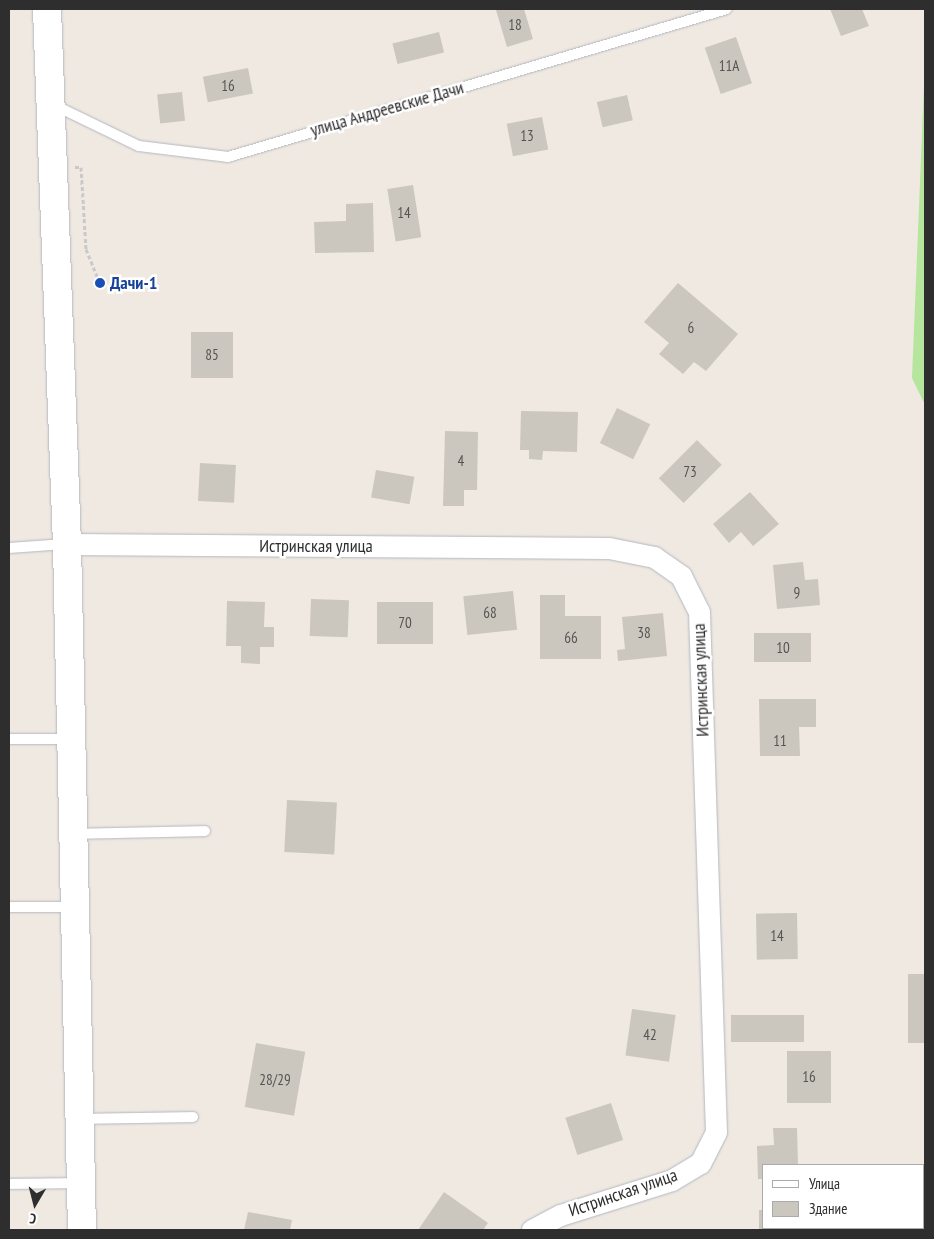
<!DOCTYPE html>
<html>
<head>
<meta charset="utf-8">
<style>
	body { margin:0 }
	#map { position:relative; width:934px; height:1239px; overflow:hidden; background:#efe9e1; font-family:"PT Sans Narrow",sans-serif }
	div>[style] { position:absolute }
	.green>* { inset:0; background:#b6e59e }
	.building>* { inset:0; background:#cbc7bf; transform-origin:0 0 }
	.path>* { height:3px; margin-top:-1.5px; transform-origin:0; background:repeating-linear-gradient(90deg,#c9c9c9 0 4px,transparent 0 6.5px) }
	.roads { filter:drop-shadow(0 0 1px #b4b7c1) drop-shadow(0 0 1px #b4b7c1) }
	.lane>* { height:10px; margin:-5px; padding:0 5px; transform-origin:5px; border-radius:5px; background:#fff }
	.street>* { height:21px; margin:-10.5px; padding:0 10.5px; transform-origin:10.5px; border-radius:10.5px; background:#fff }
	.secondary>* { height:28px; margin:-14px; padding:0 14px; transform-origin:14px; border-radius:14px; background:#fff }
	.dots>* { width:14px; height:14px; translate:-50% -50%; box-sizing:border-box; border:2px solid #fff; border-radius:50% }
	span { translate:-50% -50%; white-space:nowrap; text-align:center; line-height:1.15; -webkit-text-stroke:5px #fff; paint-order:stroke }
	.number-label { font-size:15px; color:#555452 }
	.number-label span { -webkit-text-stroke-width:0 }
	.street-label { font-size:18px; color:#2e2e2e }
	.transit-label { font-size:18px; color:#164399; font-weight:700 }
	.left { translate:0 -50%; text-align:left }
	.frame { position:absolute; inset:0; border:10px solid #2e2e2e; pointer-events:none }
	.legend { position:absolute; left:762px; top:1164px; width:162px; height:65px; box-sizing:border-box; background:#fff; border:1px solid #ababab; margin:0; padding:6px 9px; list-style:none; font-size:15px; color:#2e2e2e }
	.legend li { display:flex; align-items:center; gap:10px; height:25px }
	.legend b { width:25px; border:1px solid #ababab }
	.north { position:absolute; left:10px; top:1179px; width:50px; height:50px; -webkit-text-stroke:4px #fff; paint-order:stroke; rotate:188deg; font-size:14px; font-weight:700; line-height:20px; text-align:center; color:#2e2e2e }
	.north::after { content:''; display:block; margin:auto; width:18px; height:22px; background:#2e2e2e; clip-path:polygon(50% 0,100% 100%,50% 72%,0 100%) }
</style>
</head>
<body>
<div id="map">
	<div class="green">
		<i style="clip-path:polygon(925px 60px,925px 405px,912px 378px)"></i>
	</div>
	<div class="building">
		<i style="clip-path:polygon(524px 9px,533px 39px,507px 47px,496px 10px)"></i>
		<i style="clip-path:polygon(830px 9px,862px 9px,869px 26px,841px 36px)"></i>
		<i style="left:439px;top:32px;width:21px;height:48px;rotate:76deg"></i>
		<i style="left:736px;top:37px;width:49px;height:33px;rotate:71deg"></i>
		<i style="left:248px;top:68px;width:26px;height:46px;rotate:79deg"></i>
		<i style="left:182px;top:92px;width:29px;height:25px;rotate:84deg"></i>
		<i style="left:627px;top:95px;width:26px;height:31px;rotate:77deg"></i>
		<i style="left:542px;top:117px;width:33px;height:36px;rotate:79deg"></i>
		<i style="left:413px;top:185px;width:53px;height:26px;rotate:81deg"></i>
		<i style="clip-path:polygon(373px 203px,374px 252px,315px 253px,314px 222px,346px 221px,346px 204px)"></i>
		<i style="clip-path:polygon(678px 283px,738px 334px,706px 371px,694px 362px,683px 374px,659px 354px,669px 343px,644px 322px)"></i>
		<i style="left:233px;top:332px;width:46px;height:42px;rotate:90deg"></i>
		<i style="left:617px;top:408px;width:37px;height:39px;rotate:26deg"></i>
		<i style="clip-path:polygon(521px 411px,578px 412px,577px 452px,543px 451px,542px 460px,529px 459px,529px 450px,520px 450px)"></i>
		<i style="clip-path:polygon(445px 431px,478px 432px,477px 490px,464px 490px,464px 506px,443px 506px)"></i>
		<i style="left:697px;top:440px;width:35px;height:54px;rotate:45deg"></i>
		<i style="left:200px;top:463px;width:36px;height:38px;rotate:3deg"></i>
		<i style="left:376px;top:470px;width:39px;height:28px;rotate:10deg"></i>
		<i style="clip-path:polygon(750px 492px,779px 524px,753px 546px,741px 532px,729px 543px,713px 524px)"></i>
		<i style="clip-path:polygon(803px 562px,805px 580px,818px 579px,820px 605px,777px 609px,773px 565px)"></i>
		<i style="left:513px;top:591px;width:39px;height:50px;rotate:84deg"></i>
		<i style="clip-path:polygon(540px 595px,565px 595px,565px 616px,601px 616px,601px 659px,540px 659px)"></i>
		<i style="left:311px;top:599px;width:38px;height:37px;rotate:2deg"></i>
		<i style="clip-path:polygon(227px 601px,265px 602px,264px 627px,274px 627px,274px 647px,260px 647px,260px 664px,241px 663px,241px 646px,226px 646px)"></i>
		<i style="left:377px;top:602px;width:56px;height:42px"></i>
		<i style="clip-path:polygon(663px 613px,667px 656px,618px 661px,617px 650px,625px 649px,622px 617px)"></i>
		<i style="left:754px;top:633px;width:57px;height:29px"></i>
		<i style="clip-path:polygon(759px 699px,816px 699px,816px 727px,799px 727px,800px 756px,760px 756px)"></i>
		<i style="left:287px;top:800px;width:50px;height:52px;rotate:3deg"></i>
		<i style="left:797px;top:913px;width:46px;height:41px;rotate:89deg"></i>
		<i style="left:908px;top:974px;width:17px;height:69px"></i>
		<i style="left:632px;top:1009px;width:44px;height:47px;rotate:8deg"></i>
		<i style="left:731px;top:1015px;width:73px;height:27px"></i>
		<i style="left:256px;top:1043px;width:50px;height:65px;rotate:10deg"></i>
		<i style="left:787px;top:1051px;width:44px;height:52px"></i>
		<i style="left:611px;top:1103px;width:39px;height:48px;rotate:72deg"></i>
		<i style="clip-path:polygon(773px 1128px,797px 1128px,798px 1165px,763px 1165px,763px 1179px,758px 1179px,757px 1146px,774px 1145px)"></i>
		<i style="clip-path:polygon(444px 1192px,488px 1223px,483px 1230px,418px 1230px)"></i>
		<i style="clip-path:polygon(759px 1210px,763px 1210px,763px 1228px,806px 1230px,759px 1230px)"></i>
		<i style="clip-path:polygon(248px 1212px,292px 1220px,290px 1230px,244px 1230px)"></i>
	</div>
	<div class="path">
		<i style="left:75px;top:167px;width:6px"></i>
		<i style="left:81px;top:167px;width:82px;rotate:86.5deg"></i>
		<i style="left:86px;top:249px;width:37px;rotate:68deg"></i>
	</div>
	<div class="roads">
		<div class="lane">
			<i style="left:54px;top:105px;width:94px;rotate:25.8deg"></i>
			<i style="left:139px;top:146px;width:90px;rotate:7deg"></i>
			<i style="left:228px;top:157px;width:520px;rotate:-16.52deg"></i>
			<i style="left:9px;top:548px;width:56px;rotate:-4.1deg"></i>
			<i style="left:9px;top:739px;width:61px"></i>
			<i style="left:74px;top:834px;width:131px;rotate:-1.3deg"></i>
			<i style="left:9px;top:907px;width:64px"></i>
			<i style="left:80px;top:1119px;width:113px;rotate:-1deg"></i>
			<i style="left:9px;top:1184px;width:70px;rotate:-0.8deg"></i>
		</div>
		<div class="street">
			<i style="left:67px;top:544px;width:542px;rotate:0.42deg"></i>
			<i style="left:609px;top:548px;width:46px;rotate:11.3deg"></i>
			<i style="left:654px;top:557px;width:33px;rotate:35deg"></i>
			<i style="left:681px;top:576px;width:40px;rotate:63.4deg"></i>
			<i style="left:699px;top:612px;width:520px;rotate:88.13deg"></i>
			<i style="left:716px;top:1132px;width:35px;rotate:117deg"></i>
			<i style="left:700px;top:1163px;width:33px;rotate:149deg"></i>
			<i style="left:672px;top:1180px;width:117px;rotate:162.6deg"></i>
			<i style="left:560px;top:1215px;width:32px;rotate:152deg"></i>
		</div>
		<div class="secondary">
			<i style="left:47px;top:9px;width:535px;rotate:87.86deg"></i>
			<i style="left:67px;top:544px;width:686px;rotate:88.75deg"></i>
		</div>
	</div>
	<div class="dots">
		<i style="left:100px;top:283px;background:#1a4fb4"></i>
	</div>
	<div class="number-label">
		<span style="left:515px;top:25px">18</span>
		<span style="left:729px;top:66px">11А</span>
		<span style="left:228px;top:86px">16</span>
		<span style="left:527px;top:136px">13</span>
		<span style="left:404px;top:213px">14</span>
		<span style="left:691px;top:328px">6</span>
		<span style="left:212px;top:355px">85</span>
		<span style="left:461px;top:461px">4</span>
		<span style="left:690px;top:472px">73</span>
		<span style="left:797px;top:593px">9</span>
		<span style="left:490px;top:613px">68</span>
		<span style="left:405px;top:623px">70</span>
		<span style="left:644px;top:633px">38</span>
		<span style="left:571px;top:638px">66</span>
		<span style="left:783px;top:648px">10</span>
		<span style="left:780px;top:741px">11</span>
		<span style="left:777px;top:936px">14</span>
		<span style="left:650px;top:1035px">42</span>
		<span style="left:809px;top:1077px">16</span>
		<span style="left:275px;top:1080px">28/29</span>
	</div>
	<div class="street-label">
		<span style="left:387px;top:109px;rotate:-16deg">улица Андреевские Дачи</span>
		<span style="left:316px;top:546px">Истринская улица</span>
		<span style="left:701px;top:680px;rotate:-92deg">Истринская улица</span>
		<span style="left:623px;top:1193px;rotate:-19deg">Истринская улица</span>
	</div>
	<div class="transit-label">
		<span class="left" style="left:110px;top:283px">Дачи-1</span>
	</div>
	<div class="frame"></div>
	<ul class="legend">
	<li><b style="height:6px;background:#fff"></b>Улица</li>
	<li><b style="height:14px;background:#cbc7bf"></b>Здание</li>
	</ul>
	<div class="north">С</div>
</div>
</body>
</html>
